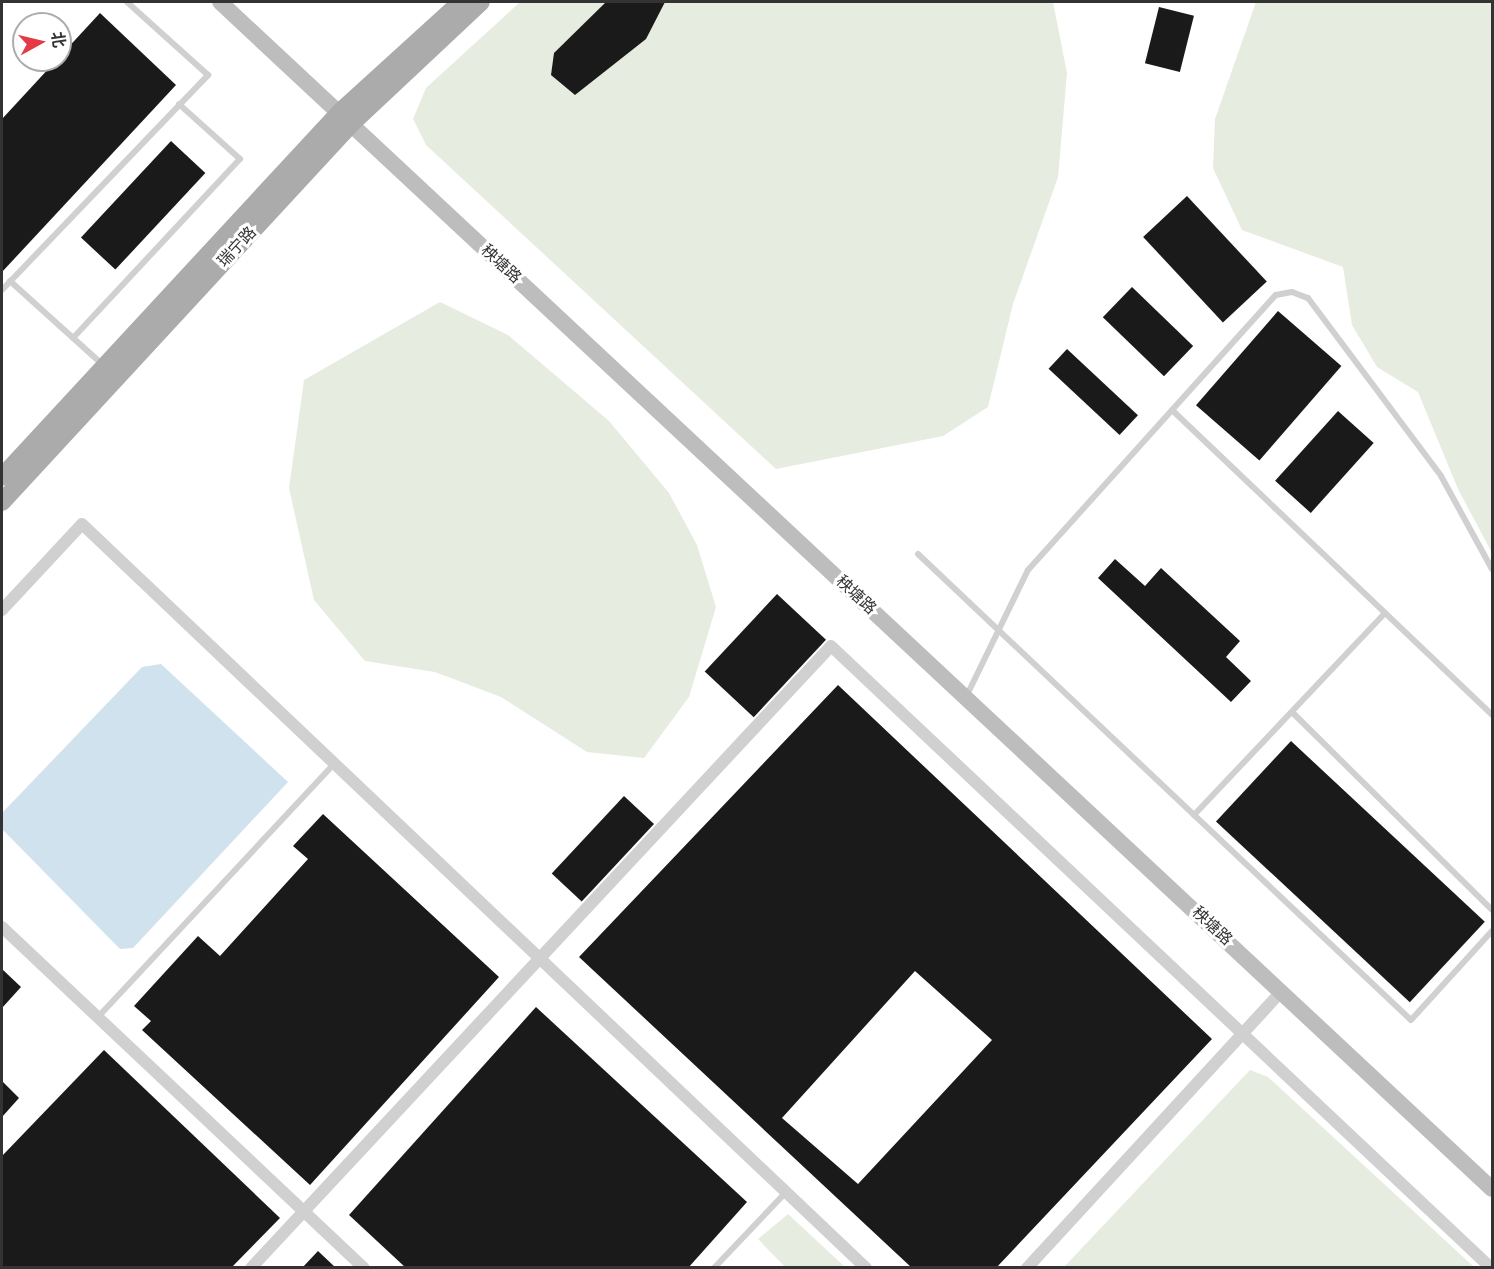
<!DOCTYPE html>
<html>
<head>
<meta charset="utf-8">
<style>
	body { margin:0 }
	#map { position:relative; width:1494px; height:1269px; overflow:hidden; background:#fff; font-family:Roboto,"Noto Sans SC",sans-serif }
	div>[style] { position:absolute }
	.green>* { inset:0; background:#e6ecdf }
	.water>* { inset:0; background:#cfe2ee }
	.building>* { inset:0; background:#1a1a1a; transform-origin:0 0 }
	.lane>* { height:6px; margin:-3px; padding:0 3px; transform-origin:3px; border-radius:3px; background:#d0d0d0 }
	.street>* { height:12px; margin:-6px; padding:0 6px; transform-origin:6px; border-radius:6px; background:#d0d0d0 }
	.secondary>* { height:16px; margin:-8px; padding:0 8px; transform-origin:8px; border-radius:8px; background:#bdbdbd }
	.primary>* { height:18px; margin:-9px; padding:0 9px; transform-origin:9px; border-radius:9px; background:#ababab }
	span { translate:-50% -50%; white-space:nowrap; text-align:center; line-height:1.15; -webkit-text-stroke:6px #fff; paint-order:stroke }
	.street-label { font-size:16px; color:#333 }
	.frame { position:absolute; inset:0; border:3px solid #333; pointer-events:none }
	.north { position:absolute; left:12px; top:12px; width:60px; height:60px; box-sizing:border-box; background:#fff; border:2px solid #adadad; border-radius:50%; rotate:82deg; font-size:16px; font-weight:700; line-height:24px; text-align:center; color:#333 }
	.north::after { content:''; display:block; margin:auto; width:21px; height:27px; background:#e63946; clip-path:polygon(50% 0,100% 100%,50% 72%,0 100%) }
</style>
</head>
<body>
<div id="map">
	<div class="green">
		<i style="clip-path:polygon(520px 2px,1053px 2px,1067px 73px,1058px 177px,1013px 304px,988px 407px,943px 436px,776px 469px,426px 145px,413px 119px,426px 88px)"></i>
		<i style="clip-path:polygon(1256px 2px,1492px 2px,1492px 553px,1458px 489px,1418px 392px,1377px 367px,1352px 325px,1343px 267px,1242px 230px,1213px 168px,1215px 119px)"></i>
		<i style="clip-path:polygon(440px 302px,508px 335px,609px 421px,669px 493px,697px 545px,716px 607px,689px 697px,644px 758px,587px 752px,501px 697px,435px 672px,365px 661px,314px 600px,289px 488px,304px 380px)"></i>
		<i style="clip-path:polygon(1250px 1070px,1268px 1077px,1474px 1267px,1064px 1267px)"></i>
		<i style="clip-path:polygon(788px 1214px,845px 1267px,785px 1267px,758px 1239px)"></i>
	</div>
	<div class="water">
		<i style="clip-path:polygon(161px 664px,288px 782px,133px 948px,120px 949px,2px 829px,2px 813px,142px 667px)"></i>
	</div>
	<div class="building">
		<i style="clip-path:polygon(606px 2px,665px 2px,646px 39px,575px 95px,551px 75px,554px 53px)"></i>
		<i style="left:1159px;top:7px;width:36px;height:58px;rotate:14deg"></i>
		<i style="clip-path:polygon(100px 13px,176px 85px,2px 272px,2px 119px)"></i>
		<i style="left:171px;top:141px;width:47px;height:132px;rotate:43deg"></i>
		<i style="left:1187px;top:196px;width:117px;height:60px;rotate:47deg"></i>
		<i style="left:1132px;top:287px;width:85px;height:42px;rotate:44deg"></i>
		<i style="left:1278px;top:311px;width:84px;height:125px;rotate:41deg"></i>
		<i style="left:1067px;top:349px;width:97px;height:27px;rotate:43deg"></i>
		<i style="left:1338px;top:411px;width:48px;height:94px;rotate:42deg"></i>
		<i style="clip-path:polygon(1115px 559px,1145px 586px,1161px 568px,1240px 641px,1226px 657px,1251px 681px,1231px 702px,1098px 578px)"></i>
		<i style="left:777px;top:594px;width:67px;height:106px;rotate:43deg"></i>
		<i style="clip-path:polygon(evenodd,838px 685px,1212px 1039px,996px 1268px,912px 1268px,579px 957px,838px 685px,915px 971px,992px 1040px,858px 1184px,782px 1118px,915px 971px)"></i>
		<i style="left:1291px;top:741px;width:265px;height:110px;rotate:43deg"></i>
		<i style="left:624px;top:796px;width:41px;height:106px;rotate:43deg"></i>
		<i style="clip-path:polygon(323px 814px,499px 977px,310px 1185px,142px 1030px,151px 1021px,134px 1006px,198px 936px,220px 956px,308px 859px,293px 846px)"></i>
		<i style="clip-path:polygon(2px 969px,21px 987px,2px 1008px)"></i>
		<i style="clip-path:polygon(536px 1007px,747px 1202px,688px 1268px,406px 1268px,349px 1215px)"></i>
		<i style="clip-path:polygon(104px 1050px,280px 1218px,231px 1268px,2px 1268px,2px 1156px)"></i>
		<i style="clip-path:polygon(2px 1081px,19px 1098px,2px 1117px)"></i>
		<i style="clip-path:polygon(318px 1251px,336px 1268px,302px 1268px)"></i>
	</div>
	<div class="lane">
		<i style="left:10px;top:281px;width:125px;rotate:42.1deg"></i>
		<i style="left:2px;top:290px;width:298px;rotate:-46.2deg"></i>
		<i style="left:208px;top:75px;width:109px;rotate:-138deg"></i>
		<i style="left:73px;top:338px;width:245px;rotate:-47deg"></i>
		<i style="left:240px;top:159px;width:82px;rotate:-138deg"></i>
		<i style="left:1172px;top:410px;width:442px;rotate:43.6deg"></i>
		<i style="left:918px;top:554px;width:678px;rotate:43.39deg"></i>
		<i style="left:1411px;top:1020px;width:120px;rotate:-47.7deg"></i>
		<i style="left:966px;top:697px;width:141px;rotate:-64deg"></i>
		<i style="left:1028px;top:570px;width:370px;rotate:-48deg"></i>
		<i style="left:1276px;top:295px;width:16px;rotate:-11deg"></i>
		<i style="left:1292px;top:292px;width:17px;rotate:21deg"></i>
		<i style="left:1308px;top:298px;width:222px;rotate:53.2deg"></i>
		<i style="left:1441px;top:476px;width:106px;rotate:61.3deg"></i>
		<i style="left:1292px;top:712px;width:281px;rotate:44.7deg"></i>
		<i style="left:1194px;top:815px;width:278px;rotate:-46.6deg"></i>
		<i style="left:98px;top:1017px;width:346px;rotate:-47deg"></i>
		<i style="left:714px;top:1268px;width:105px;rotate:-46.5deg"></i>
	</div>
	<div class="street">
		<i style="left:2px;top:610px;width:117px;rotate:-47.1deg"></i>
		<i style="left:82px;top:524px;width:1081px;rotate:43.5deg"></i>
		<i style="left:2px;top:927px;width:497px;rotate:43.3deg"></i>
		<i style="left:251px;top:1268px;width:850px;rotate:-47deg"></i>
		<i style="left:831px;top:646px;width:907px;rotate:43.3deg"></i>
		<i style="left:1027px;top:1268px;width:375px;rotate:-47.4deg"></i>
	</div>
	<div class="secondary">
		<i style="left:220px;top:2px;width:1740px;rotate:43.02deg"></i>
	</div>
	<div class="primary">
		<i style="left:2px;top:477px;width:496px;rotate:-47.2deg"></i>
		<i style="left:339px;top:113px;width:165px;rotate:-42.3deg"></i>
		<i style="left:2px;top:502px;width:514px;rotate:-47.28deg"></i>
		<i style="left:351px;top:124px;width:178px;rotate:-43.2deg"></i>
	</div>
	<div class="street-label">
		<span style="left:237px;top:247px;rotate:-47deg">瑞宁路</span>
		<span style="left:501px;top:264px;rotate:43deg">秧塘路</span>
		<span style="left:856px;top:595px;rotate:43deg">秧塘路</span>
		<span style="left:1212px;top:926px;rotate:43deg">秧塘路</span>
	</div>
	<div class="frame"></div>
	<div class="north">北</div>
</div>
</body>
</html>
